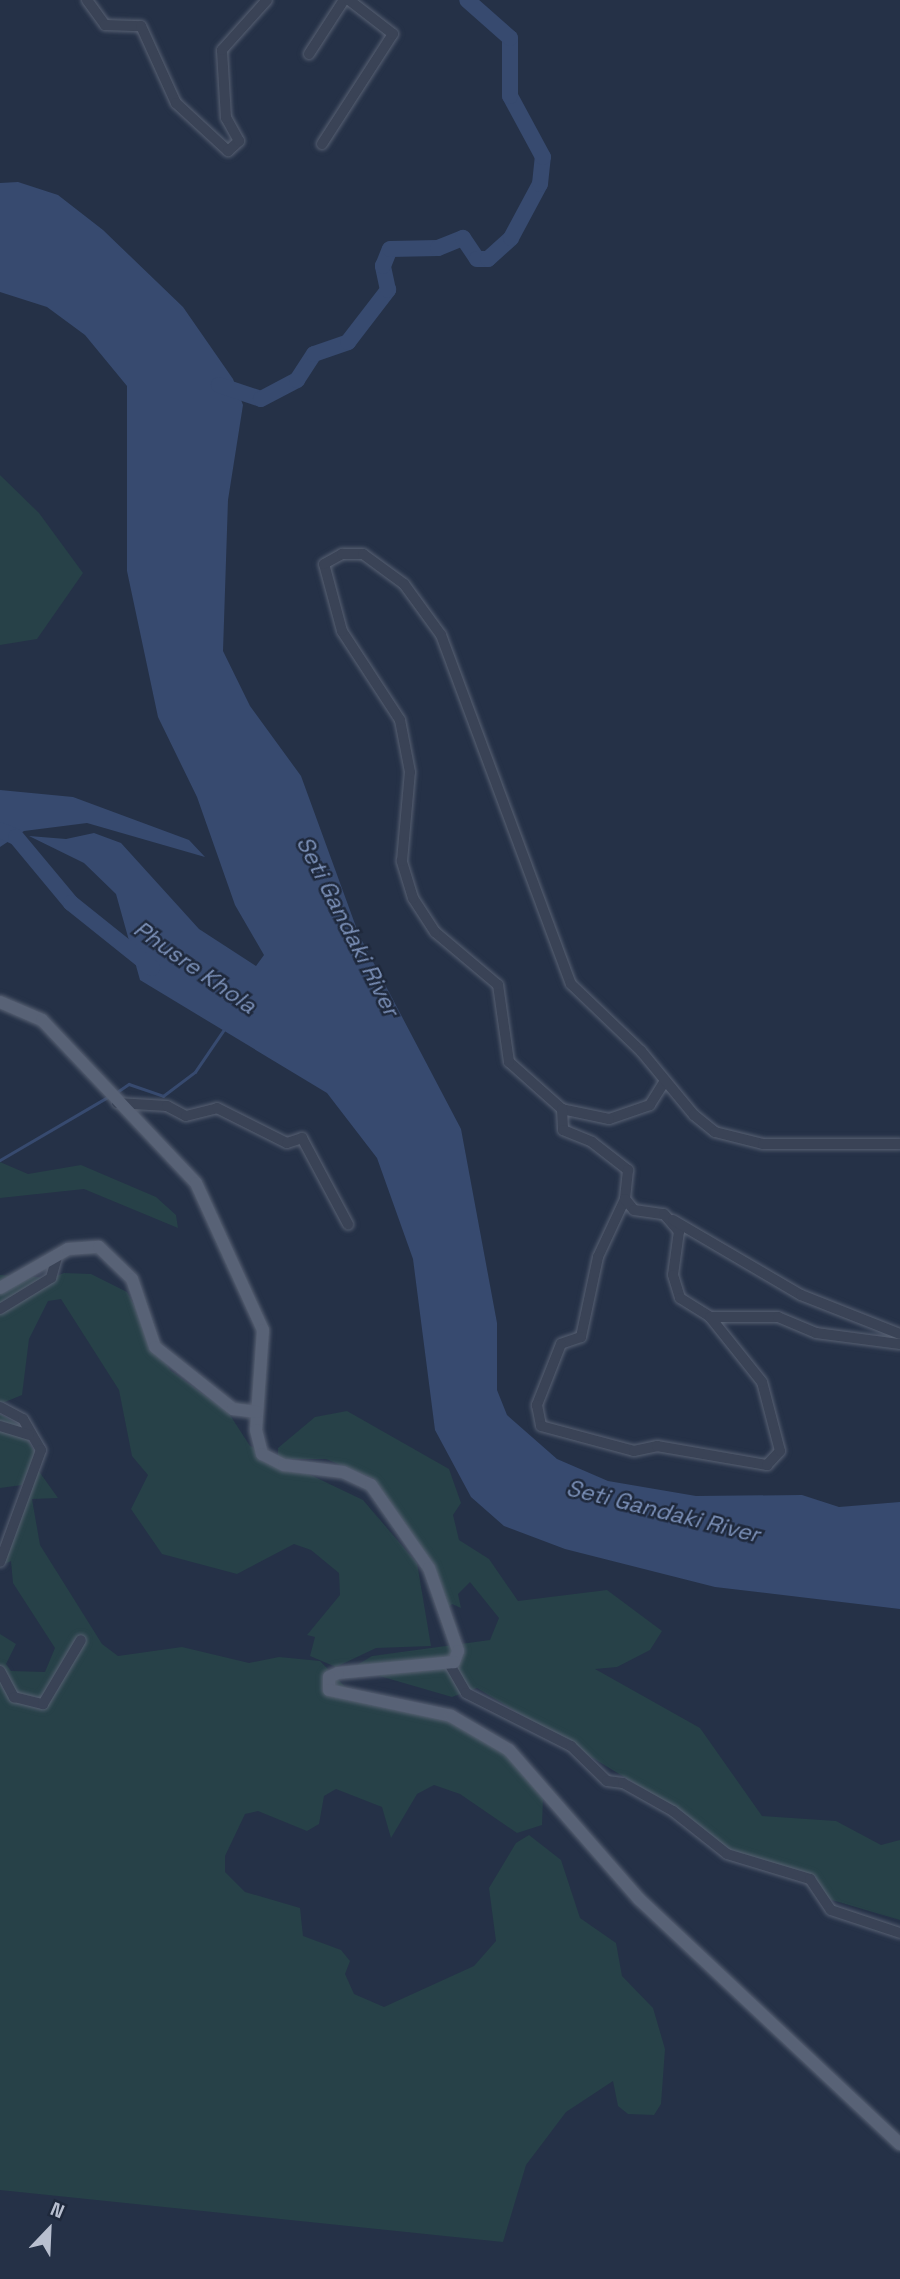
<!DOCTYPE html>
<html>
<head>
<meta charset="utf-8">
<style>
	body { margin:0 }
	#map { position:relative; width:900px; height:2279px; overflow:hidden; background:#253147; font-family:"Space Grotesk",sans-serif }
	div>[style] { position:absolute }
	.green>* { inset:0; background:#274148 }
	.water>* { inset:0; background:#374a6f }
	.stream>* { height:2.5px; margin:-1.25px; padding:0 1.25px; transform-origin:1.25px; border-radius:1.25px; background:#374a6f }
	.river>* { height:16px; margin:-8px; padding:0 8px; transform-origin:8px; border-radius:8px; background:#374a6f }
	.roads { filter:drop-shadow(0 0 2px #586173) drop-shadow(0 0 2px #586173) }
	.minor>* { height:10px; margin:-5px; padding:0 5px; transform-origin:5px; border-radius:5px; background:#3a4356 }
	.major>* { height:12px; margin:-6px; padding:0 6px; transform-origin:6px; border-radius:6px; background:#586276 }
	span { translate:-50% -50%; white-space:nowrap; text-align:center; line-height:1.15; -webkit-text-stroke:5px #1e283b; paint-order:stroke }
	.water-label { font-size:23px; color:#7c91b9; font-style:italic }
	.north { position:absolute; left:14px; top:2195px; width:70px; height:70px; -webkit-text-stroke:5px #1e283b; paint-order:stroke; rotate:23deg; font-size:19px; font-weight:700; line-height:28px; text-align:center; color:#b8bfcf }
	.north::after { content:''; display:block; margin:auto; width:24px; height:32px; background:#b8bfcf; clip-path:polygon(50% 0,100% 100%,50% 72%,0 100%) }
</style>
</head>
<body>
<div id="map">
	<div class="green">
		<i style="clip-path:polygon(0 475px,39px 513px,83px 573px,37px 639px,0 645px)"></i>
		<i style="clip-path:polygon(0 1162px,28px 1174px,81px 1165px,156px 1197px,176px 1215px,178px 1228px,84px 1189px,0 1198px)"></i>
		<i style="clip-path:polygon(64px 1273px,91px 1274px,127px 1292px,170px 1370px,228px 1412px,250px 1446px,363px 1500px,417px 1563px,431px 1646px,376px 1648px,336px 1667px,310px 1656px,315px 1637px,307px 1635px,340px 1595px,339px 1573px,311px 1550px,294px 1544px,237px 1574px,162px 1554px,131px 1509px,148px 1475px,132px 1456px,119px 1390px,61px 1299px,48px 1301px,29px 1339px,22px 1395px,0 1404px,0 1275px,51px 1278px)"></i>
		<i style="clip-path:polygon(347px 1411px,449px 1469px,461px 1503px,453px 1515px,459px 1540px,489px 1559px,518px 1601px,607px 1590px,662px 1631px,650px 1650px,617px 1667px,595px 1669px,700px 1728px,762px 1816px,836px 1821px,881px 1845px,900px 1840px,900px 1920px,825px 1898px,815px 1876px,732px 1851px,649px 1792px,477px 1688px,452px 1697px,352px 1668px,372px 1656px,490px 1640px,499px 1618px,470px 1582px,458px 1594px,461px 1608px,452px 1604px,445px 1611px,374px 1479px,326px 1459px,278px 1459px,278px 1448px,315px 1417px)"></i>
		<i style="clip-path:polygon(0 1414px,19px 1425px,36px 1454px,22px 1485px,0 1488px)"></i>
		<i style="clip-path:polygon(38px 1470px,58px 1498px,32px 1499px,40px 1545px,102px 1644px,118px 1656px,182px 1647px,249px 1663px,279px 1657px,320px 1661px,357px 1699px,461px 1724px,516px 1760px,543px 1798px,542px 1825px,517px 1833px,460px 1794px,434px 1785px,417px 1794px,391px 1838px,382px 1807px,336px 1789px,324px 1796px,319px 1824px,307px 1831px,258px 1811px,245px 1814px,225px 1856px,225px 1872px,245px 1892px,300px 1908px,303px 1936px,341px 1950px,350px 1961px,345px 1974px,354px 1994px,384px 2007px,474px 1966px,496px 1941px,489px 1888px,516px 1843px,529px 1835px,561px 1860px,580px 1918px,616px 1943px,622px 1976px,653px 2008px,665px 2049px,661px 2104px,654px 2115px,628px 2114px,618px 2106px,613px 2081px,566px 2112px,526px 2165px,503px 2242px,0 2190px,0 1634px,16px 1644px,6px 1664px,11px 1671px,45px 1672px,55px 1648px,13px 1583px,11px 1561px,0 1566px)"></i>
	</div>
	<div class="water">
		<i style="clip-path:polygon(18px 182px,58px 195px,103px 230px,183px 307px,233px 379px,243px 405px,228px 500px,223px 651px,250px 706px,301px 776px,359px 935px,461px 1129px,497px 1323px,497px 1390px,507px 1415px,557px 1459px,608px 1481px,696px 1496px,802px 1495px,839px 1507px,900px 1502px,900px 1609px,715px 1587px,565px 1549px,504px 1526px,471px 1497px,435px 1430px,413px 1259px,377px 1158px,327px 1093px,140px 980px,116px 894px,84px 863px,29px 836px,66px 839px,94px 833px,121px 843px,199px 929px,256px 966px,264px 955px,235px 905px,197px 797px,158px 717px,127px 571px,127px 386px,85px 335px,47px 307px,0 292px,0 183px)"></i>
		<i style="clip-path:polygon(0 790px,73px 797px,189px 840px,205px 857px,87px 823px,24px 831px,0 847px)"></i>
	</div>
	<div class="stream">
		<i style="left:117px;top:1092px;width:14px;rotate:-34deg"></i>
		<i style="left:129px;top:1084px;width:36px;rotate:19deg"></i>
		<i style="left:163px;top:1096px;width:40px;rotate:-37deg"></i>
		<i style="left:195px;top:1072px;width:50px;rotate:-55.7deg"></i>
		<i style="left:0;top:1160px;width:125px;rotate:-30.3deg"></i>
	</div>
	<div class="river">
		<i style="left:219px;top:385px;width:44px;rotate:18.4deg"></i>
		<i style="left:261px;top:399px;width:41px;rotate:-27.8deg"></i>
		<i style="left:297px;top:380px;width:31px;rotate:-57deg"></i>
		<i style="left:314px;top:354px;width:36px;rotate:-19deg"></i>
		<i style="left:348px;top:342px;width:66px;rotate:-52.4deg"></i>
		<i style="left:388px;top:290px;width:25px;rotate:-102deg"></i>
		<i style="left:383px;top:266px;width:18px;rotate:-68deg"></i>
		<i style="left:390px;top:249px;width:48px;rotate:-1.2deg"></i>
		<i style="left:438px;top:248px;width:27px;rotate:-22deg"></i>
		<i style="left:463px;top:238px;width:25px;rotate:56deg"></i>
		<i style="left:477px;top:259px;width:11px"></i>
		<i style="left:488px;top:259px;width:31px;rotate:-42deg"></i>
		<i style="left:511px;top:238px;width:61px;rotate:-61.8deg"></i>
		<i style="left:540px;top:184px;width:27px;rotate:-84deg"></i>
		<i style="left:543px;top:157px;width:69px;rotate:-118.4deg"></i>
		<i style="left:510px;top:96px;width:58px;rotate:-90deg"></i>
		<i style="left:510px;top:38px;width:57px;rotate:-138.5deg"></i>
		<i style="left:0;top:830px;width:17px;rotate:24deg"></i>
		<i style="left:16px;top:837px;width:86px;rotate:50.2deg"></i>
		<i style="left:71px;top:903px;width:104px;rotate:38.7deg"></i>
	</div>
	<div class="roads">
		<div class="minor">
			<i style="left:87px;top:0;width:31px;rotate:54deg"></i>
			<i style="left:105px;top:25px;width:36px;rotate:2deg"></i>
			<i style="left:141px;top:26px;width:85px;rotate:65.6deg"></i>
			<i style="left:176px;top:103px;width:71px;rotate:42.7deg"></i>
			<i style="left:228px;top:151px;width:15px;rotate:-42deg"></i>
			<i style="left:239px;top:141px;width:26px;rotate:-119deg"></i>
			<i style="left:226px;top:118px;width:68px;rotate:-93.4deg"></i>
			<i style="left:222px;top:50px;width:67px;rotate:-48deg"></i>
			<i style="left:309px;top:54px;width:64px;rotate:-57.1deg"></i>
			<i style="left:322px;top:144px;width:131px;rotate:-57.2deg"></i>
			<i style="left:393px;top:34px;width:56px;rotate:-142.3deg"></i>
			<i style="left:663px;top:1084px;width:25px;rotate:122deg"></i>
			<i style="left:650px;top:1105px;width:43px;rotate:161.1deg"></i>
			<i style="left:609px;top:1119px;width:48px;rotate:-168deg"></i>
			<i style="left:562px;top:1109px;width:71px;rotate:-138.4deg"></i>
			<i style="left:509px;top:1062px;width:78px;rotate:-98.1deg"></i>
			<i style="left:498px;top:985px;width:82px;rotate:-139.9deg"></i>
			<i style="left:435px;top:932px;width:40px;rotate:-122.9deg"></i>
			<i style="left:413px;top:898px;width:39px;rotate:-107deg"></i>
			<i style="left:402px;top:861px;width:89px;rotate:-84.9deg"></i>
			<i style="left:410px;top:772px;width:53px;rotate:-100.9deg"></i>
			<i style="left:400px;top:720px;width:106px;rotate:-123.1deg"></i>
			<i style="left:342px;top:631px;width:69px;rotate:-105deg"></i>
			<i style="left:324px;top:564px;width:21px;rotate:-29deg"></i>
			<i style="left:342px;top:554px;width:21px"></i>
			<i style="left:363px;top:554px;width:51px;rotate:36.2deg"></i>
			<i style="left:404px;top:584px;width:63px;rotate:54deg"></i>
			<i style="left:441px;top:635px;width:372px;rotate:69.6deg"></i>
			<i style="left:571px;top:984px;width:97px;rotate:43.7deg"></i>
			<i style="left:641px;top:1051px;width:83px;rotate:50.4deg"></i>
			<i style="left:694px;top:1115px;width:27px;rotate:39deg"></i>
			<i style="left:715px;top:1132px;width:49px;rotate:14deg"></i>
			<i style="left:763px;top:1144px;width:137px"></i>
			<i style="left:117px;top:1103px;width:50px;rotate:3.4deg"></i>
			<i style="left:167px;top:1106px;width:21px;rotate:28deg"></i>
			<i style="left:186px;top:1116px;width:32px;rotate:-14deg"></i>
			<i style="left:217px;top:1108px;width:78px;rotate:26.6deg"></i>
			<i style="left:287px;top:1143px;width:16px;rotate:-18deg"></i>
			<i style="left:302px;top:1138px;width:98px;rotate:61.9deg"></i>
			<i style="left:562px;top:1109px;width:21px;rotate:87deg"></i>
			<i style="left:563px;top:1130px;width:31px;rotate:22deg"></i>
			<i style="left:592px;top:1142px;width:46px;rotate:37.9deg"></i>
			<i style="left:628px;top:1170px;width:29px;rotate:96deg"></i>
			<i style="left:625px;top:1199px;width:64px;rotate:115deg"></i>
			<i style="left:598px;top:1257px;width:82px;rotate:102deg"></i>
			<i style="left:581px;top:1337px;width:21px;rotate:161deg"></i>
			<i style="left:561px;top:1344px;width:66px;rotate:111.5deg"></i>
			<i style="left:537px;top:1405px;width:21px;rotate:79deg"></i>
			<i style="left:541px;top:1426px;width:96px;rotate:15deg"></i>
			<i style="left:634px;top:1451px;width:24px;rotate:-12deg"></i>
			<i style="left:657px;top:1446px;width:112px;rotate:9.8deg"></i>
			<i style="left:767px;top:1465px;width:19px;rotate:-47deg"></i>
			<i style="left:780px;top:1451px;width:71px;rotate:-104.6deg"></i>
			<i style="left:762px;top:1382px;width:83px;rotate:-128.7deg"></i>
			<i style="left:625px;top:1199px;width:14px;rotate:51deg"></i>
			<i style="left:634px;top:1210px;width:30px;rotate:8deg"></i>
			<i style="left:664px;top:1214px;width:23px;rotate:49deg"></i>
			<i style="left:679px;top:1231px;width:44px;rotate:97.8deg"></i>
			<i style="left:673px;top:1275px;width:24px;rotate:73deg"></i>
			<i style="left:680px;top:1298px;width:36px;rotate:32deg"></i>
			<i style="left:710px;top:1317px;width:68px"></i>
			<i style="left:778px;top:1317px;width:41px;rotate:22.8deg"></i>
			<i style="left:816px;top:1333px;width:85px;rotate:7.5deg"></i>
			<i style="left:673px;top:1220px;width:148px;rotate:30.4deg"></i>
			<i style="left:801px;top:1295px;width:106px;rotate:21.5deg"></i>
			<i style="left:0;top:1309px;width:60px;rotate:-31.3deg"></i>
			<i style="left:51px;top:1278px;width:22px;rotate:-74deg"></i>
			<i style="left:0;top:1407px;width:26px;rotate:28deg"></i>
			<i style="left:23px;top:1419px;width:36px;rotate:60deg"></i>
			<i style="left:41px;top:1450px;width:119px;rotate:110.1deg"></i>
			<i style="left:0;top:1426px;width:30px;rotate:17deg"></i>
			<i style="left:450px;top:1665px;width:32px;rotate:60deg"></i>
			<i style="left:466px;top:1693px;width:118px;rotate:26.8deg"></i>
			<i style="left:571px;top:1746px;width:50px;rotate:44.2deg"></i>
			<i style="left:607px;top:1781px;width:16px;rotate:7deg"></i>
			<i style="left:623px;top:1783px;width:57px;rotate:29.2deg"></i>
			<i style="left:673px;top:1811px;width:69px;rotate:38.5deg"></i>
			<i style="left:727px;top:1854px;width:87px;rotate:16.8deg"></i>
			<i style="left:810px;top:1879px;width:37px;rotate:56deg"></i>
			<i style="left:831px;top:1910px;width:73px;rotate:18.4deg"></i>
			<i style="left:0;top:1671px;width:30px;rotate:62deg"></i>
			<i style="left:14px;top:1697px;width:30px;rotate:14deg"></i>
			<i style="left:43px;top:1704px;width:74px;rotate:-59.3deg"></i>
		</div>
		<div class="major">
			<i style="left:0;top:1002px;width:46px;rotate:23.2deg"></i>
			<i style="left:42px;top:1020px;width:224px;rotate:46.6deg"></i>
			<i style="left:196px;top:1183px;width:162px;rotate:65.5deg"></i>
			<i style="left:263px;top:1330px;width:100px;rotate:94deg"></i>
			<i style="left:256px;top:1430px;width:25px;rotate:76deg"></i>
			<i style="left:262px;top:1454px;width:25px;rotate:27deg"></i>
			<i style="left:284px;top:1465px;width:59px;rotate:6.8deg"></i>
			<i style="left:343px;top:1472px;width:31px;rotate:25deg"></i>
			<i style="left:371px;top:1485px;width:101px;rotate:55.1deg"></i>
			<i style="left:429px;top:1568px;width:88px;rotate:70.7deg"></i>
			<i style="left:458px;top:1651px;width:12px;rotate:110deg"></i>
			<i style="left:454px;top:1662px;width:117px;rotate:174.6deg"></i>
			<i style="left:338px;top:1673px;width:10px;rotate:156deg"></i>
			<i style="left:329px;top:1677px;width:13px;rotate:90deg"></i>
			<i style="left:329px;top:1690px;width:125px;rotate:12deg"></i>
			<i style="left:451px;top:1716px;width:67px;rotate:30.4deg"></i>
			<i style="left:509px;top:1750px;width:198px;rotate:48.9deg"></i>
			<i style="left:639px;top:1899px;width:358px;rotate:43.2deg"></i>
			<i style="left:0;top:1288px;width:78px;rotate:-29.8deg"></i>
			<i style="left:68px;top:1249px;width:31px;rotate:-4deg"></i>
			<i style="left:99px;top:1247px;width:46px;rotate:44.1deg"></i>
			<i style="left:132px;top:1279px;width:72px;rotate:71.3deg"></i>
			<i style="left:155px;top:1347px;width:100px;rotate:38.5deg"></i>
			<i style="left:233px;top:1409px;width:24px;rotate:7deg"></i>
		</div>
	</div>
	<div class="water-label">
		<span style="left:348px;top:926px;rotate:63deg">Seti Gandaki River</span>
		<span style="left:195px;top:967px;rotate:35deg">Phusre Khola</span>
		<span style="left:663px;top:1511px;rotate:14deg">Seti Gandaki River</span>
	</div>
	<div class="north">N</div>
</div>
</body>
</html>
